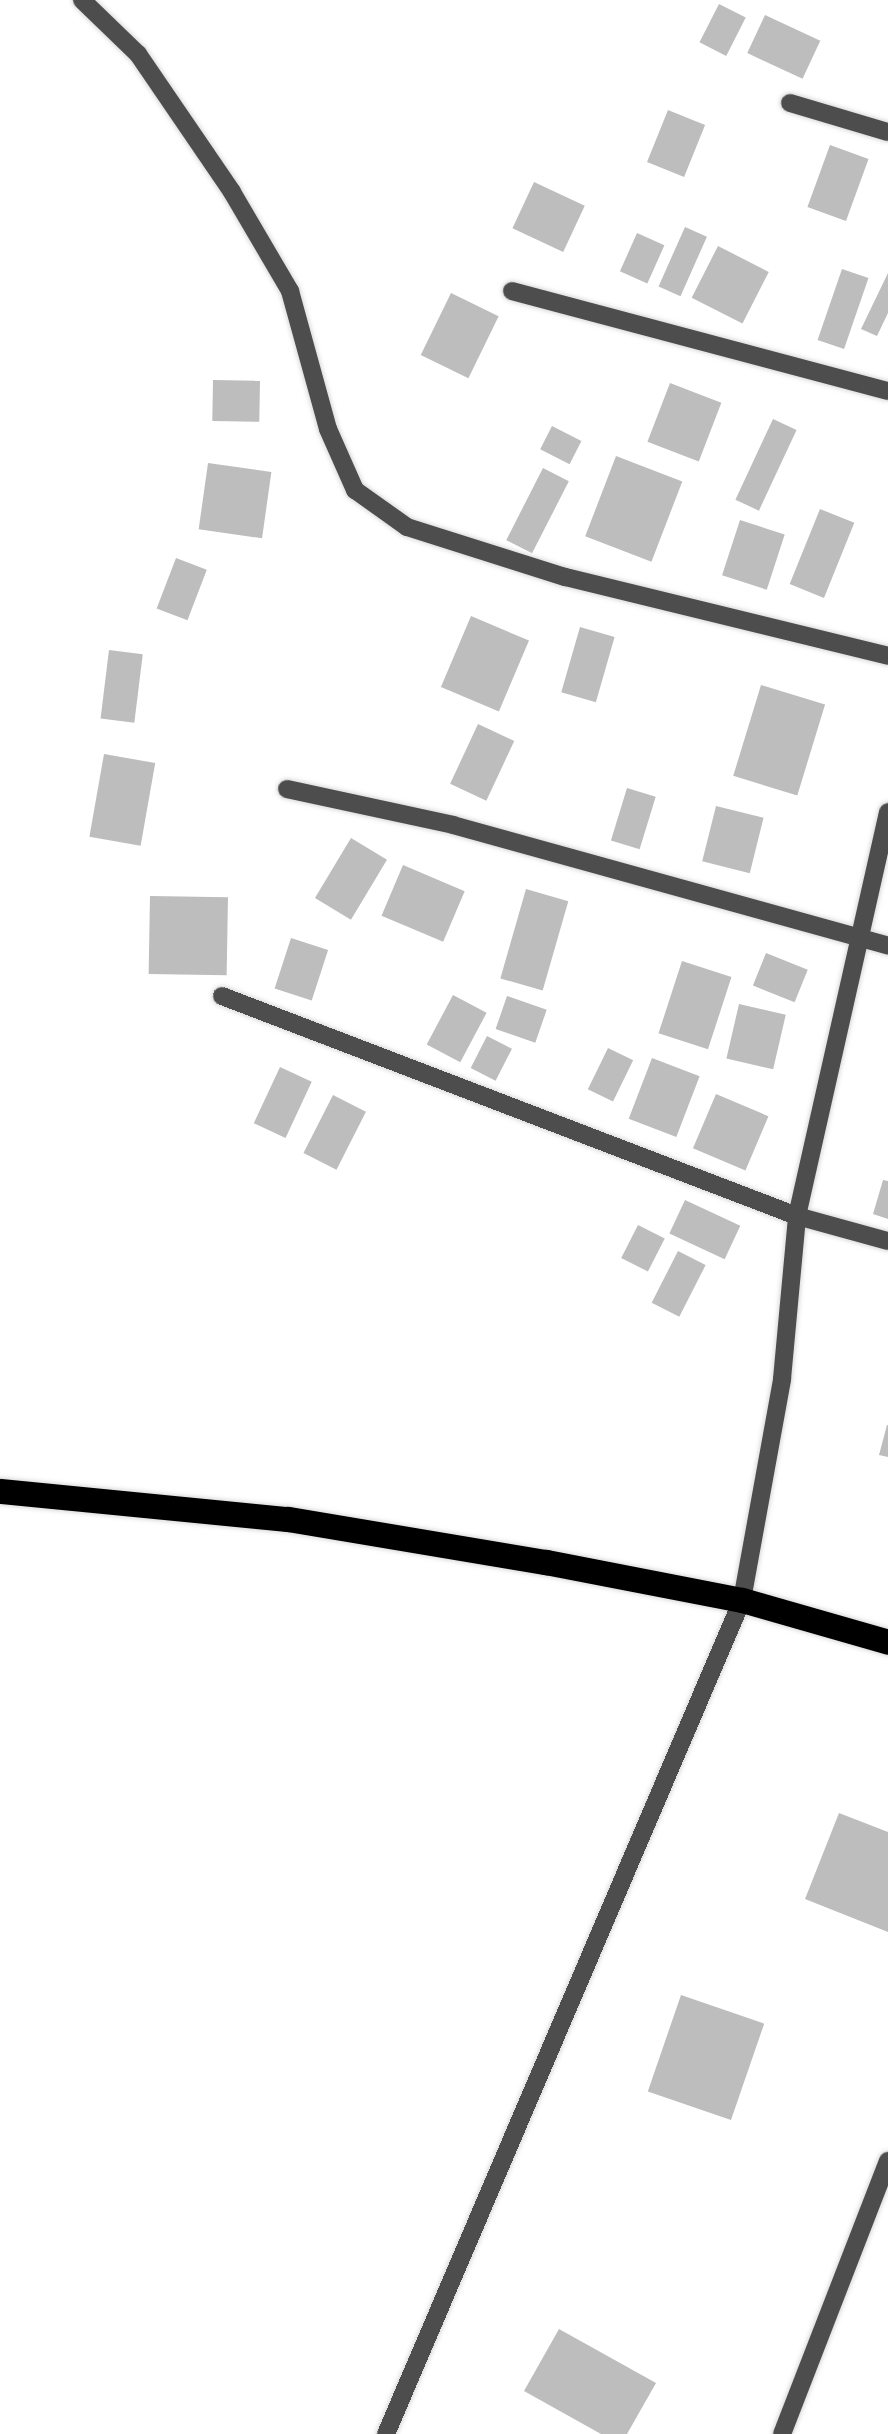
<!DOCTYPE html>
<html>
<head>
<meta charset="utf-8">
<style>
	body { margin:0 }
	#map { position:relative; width:888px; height:2434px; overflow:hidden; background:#fff; font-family:"PT Sans Narrow",sans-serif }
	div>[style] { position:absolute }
	.building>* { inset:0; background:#bdbdbd; transform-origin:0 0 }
	.roads { filter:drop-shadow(0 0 2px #dbdbdb) drop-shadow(0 0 2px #dbdbdb) }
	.minor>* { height:18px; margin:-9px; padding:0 9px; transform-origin:9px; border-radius:9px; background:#4d4d4d }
	.major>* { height:25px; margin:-12.5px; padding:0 12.5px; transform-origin:12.5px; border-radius:12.5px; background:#000 }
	span { translate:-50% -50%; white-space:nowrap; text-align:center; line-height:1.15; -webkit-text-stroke:9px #fff; paint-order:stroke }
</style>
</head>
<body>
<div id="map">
	<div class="building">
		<i style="left:719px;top:4px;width:30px;height:43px;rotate:27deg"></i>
		<i style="left:765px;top:15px;width:61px;height:42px;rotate:25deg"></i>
		<i style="left:668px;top:110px;width:40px;height:56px;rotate:22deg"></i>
		<i style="left:830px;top:145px;width:41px;height:66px;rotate:20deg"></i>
		<i style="left:534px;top:182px;width:56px;height:51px;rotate:25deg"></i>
		<i style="left:685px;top:227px;width:24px;height:65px;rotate:24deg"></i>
		<i style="left:637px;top:233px;width:30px;height:42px;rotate:24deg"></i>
		<i style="left:718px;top:246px;width:57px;height:58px;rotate:27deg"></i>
		<i style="left:842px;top:269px;width:28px;height:75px;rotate:19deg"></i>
		<i style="clip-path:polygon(888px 273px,888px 313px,877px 336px,861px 329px)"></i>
		<i style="left:451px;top:293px;width:53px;height:69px;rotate:26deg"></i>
		<i style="left:213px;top:380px;width:47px;height:41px;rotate:1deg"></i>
		<i style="left:670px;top:383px;width:55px;height:63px;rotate:21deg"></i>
		<i style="left:773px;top:419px;width:26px;height:89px;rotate:25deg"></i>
		<i style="left:552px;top:426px;width:33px;height:26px;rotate:27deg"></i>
		<i style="left:616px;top:456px;width:71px;height:86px;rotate:21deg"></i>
		<i style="left:208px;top:463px;width:64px;height:67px;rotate:8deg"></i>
		<i style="left:543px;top:468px;width:29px;height:81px;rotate:27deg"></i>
		<i style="left:820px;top:509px;width:37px;height:81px;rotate:22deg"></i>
		<i style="left:740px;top:520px;width:47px;height:58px;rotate:18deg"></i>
		<i style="left:176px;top:558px;width:33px;height:54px;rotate:21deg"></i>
		<i style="left:471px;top:616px;width:63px;height:77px;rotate:23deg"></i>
		<i style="left:580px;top:627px;width:36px;height:68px;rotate:16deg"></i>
		<i style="left:109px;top:650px;width:34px;height:69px;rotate:7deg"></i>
		<i style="left:761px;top:685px;width:67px;height:95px;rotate:17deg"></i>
		<i style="left:478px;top:724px;width:40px;height:66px;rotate:25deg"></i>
		<i style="left:104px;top:754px;width:52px;height:84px;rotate:10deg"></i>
		<i style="left:627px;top:788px;width:30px;height:55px;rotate:17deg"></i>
		<i style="left:716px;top:806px;width:49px;height:57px;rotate:14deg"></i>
		<i style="left:351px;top:838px;width:42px;height:70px;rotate:31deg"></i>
		<i style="left:403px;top:865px;width:67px;height:55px;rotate:23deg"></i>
		<i style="left:526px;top:889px;width:44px;height:93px;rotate:16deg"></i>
		<i style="left:150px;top:896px;width:78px;height:78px;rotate:1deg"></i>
		<i style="left:291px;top:938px;width:39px;height:53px;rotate:18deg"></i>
		<i style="left:766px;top:953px;width:45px;height:35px;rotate:22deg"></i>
		<i style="left:682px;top:961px;width:52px;height:76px;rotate:18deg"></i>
		<i style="left:453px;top:995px;width:38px;height:56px;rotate:28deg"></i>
		<i style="left:507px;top:996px;width:42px;height:35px;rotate:19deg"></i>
		<i style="left:739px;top:1004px;width:48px;height:56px;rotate:13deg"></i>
		<i style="left:487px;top:1036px;width:28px;height:36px;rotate:27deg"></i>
		<i style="left:608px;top:1048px;width:28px;height:46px;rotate:26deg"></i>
		<i style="left:652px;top:1058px;width:51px;height:65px;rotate:21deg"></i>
		<i style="left:280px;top:1067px;width:35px;height:62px;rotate:25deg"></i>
		<i style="left:716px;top:1094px;width:57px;height:59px;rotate:23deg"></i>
		<i style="left:333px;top:1095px;width:37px;height:65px;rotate:27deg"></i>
		<i style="clip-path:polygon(883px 1180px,888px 1181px,888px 1219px,873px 1214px)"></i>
		<i style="left:685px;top:1200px;width:61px;height:37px;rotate:25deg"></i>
		<i style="left:638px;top:1225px;width:30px;height:37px;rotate:27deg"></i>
		<i style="left:678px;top:1251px;width:31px;height:58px;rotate:27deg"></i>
		<i style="clip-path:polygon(887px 1425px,888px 1425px,888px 1457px,879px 1455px)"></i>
		<i style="clip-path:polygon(839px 1813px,888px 1832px,888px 1932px,805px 1899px)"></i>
		<i style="left:681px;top:1995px;width:88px;height:102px;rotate:19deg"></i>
		<i style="clip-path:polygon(559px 2329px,656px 2383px,627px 2434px,601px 2434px,524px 2391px)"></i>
	</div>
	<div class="roads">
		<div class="minor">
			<i style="left:82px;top:0;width:78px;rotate:44deg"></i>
			<i style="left:138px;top:54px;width:167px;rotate:55.7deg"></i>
			<i style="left:232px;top:192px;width:115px;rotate:59.6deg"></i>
			<i style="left:290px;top:291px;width:143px;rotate:74.6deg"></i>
			<i style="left:328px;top:429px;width:67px;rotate:66.1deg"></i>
			<i style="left:355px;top:490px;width:64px;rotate:35.4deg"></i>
			<i style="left:407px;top:527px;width:166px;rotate:17.6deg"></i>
			<i style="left:565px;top:577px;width:333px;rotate:13.7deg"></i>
			<i style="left:790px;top:103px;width:102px;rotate:16.5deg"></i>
			<i style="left:512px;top:291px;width:389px;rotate:14.9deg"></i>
			<i style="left:287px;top:789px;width:170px;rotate:12.2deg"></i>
			<i style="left:453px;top:825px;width:452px;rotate:15.5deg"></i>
			<i style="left:222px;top:996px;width:616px;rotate:20.94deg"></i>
			<i style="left:797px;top:1216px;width:94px;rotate:15.4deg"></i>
			<i style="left:386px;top:2434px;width:907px;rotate:-66.88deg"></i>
			<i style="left:742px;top:1600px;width:225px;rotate:-79.7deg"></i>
			<i style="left:782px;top:1379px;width:164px;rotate:-84.7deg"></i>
			<i style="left:797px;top:1216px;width:414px;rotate:-77.3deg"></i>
			<i style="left:782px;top:2434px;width:293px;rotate:-68.8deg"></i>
		</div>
		<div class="major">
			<i style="left:0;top:1491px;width:289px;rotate:5.6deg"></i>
			<i style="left:288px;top:1519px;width:262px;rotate:9.5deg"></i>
			<i style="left:546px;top:1562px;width:200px;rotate:11deg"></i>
			<i style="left:742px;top:1600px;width:152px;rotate:16deg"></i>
		</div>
	</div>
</div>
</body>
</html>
